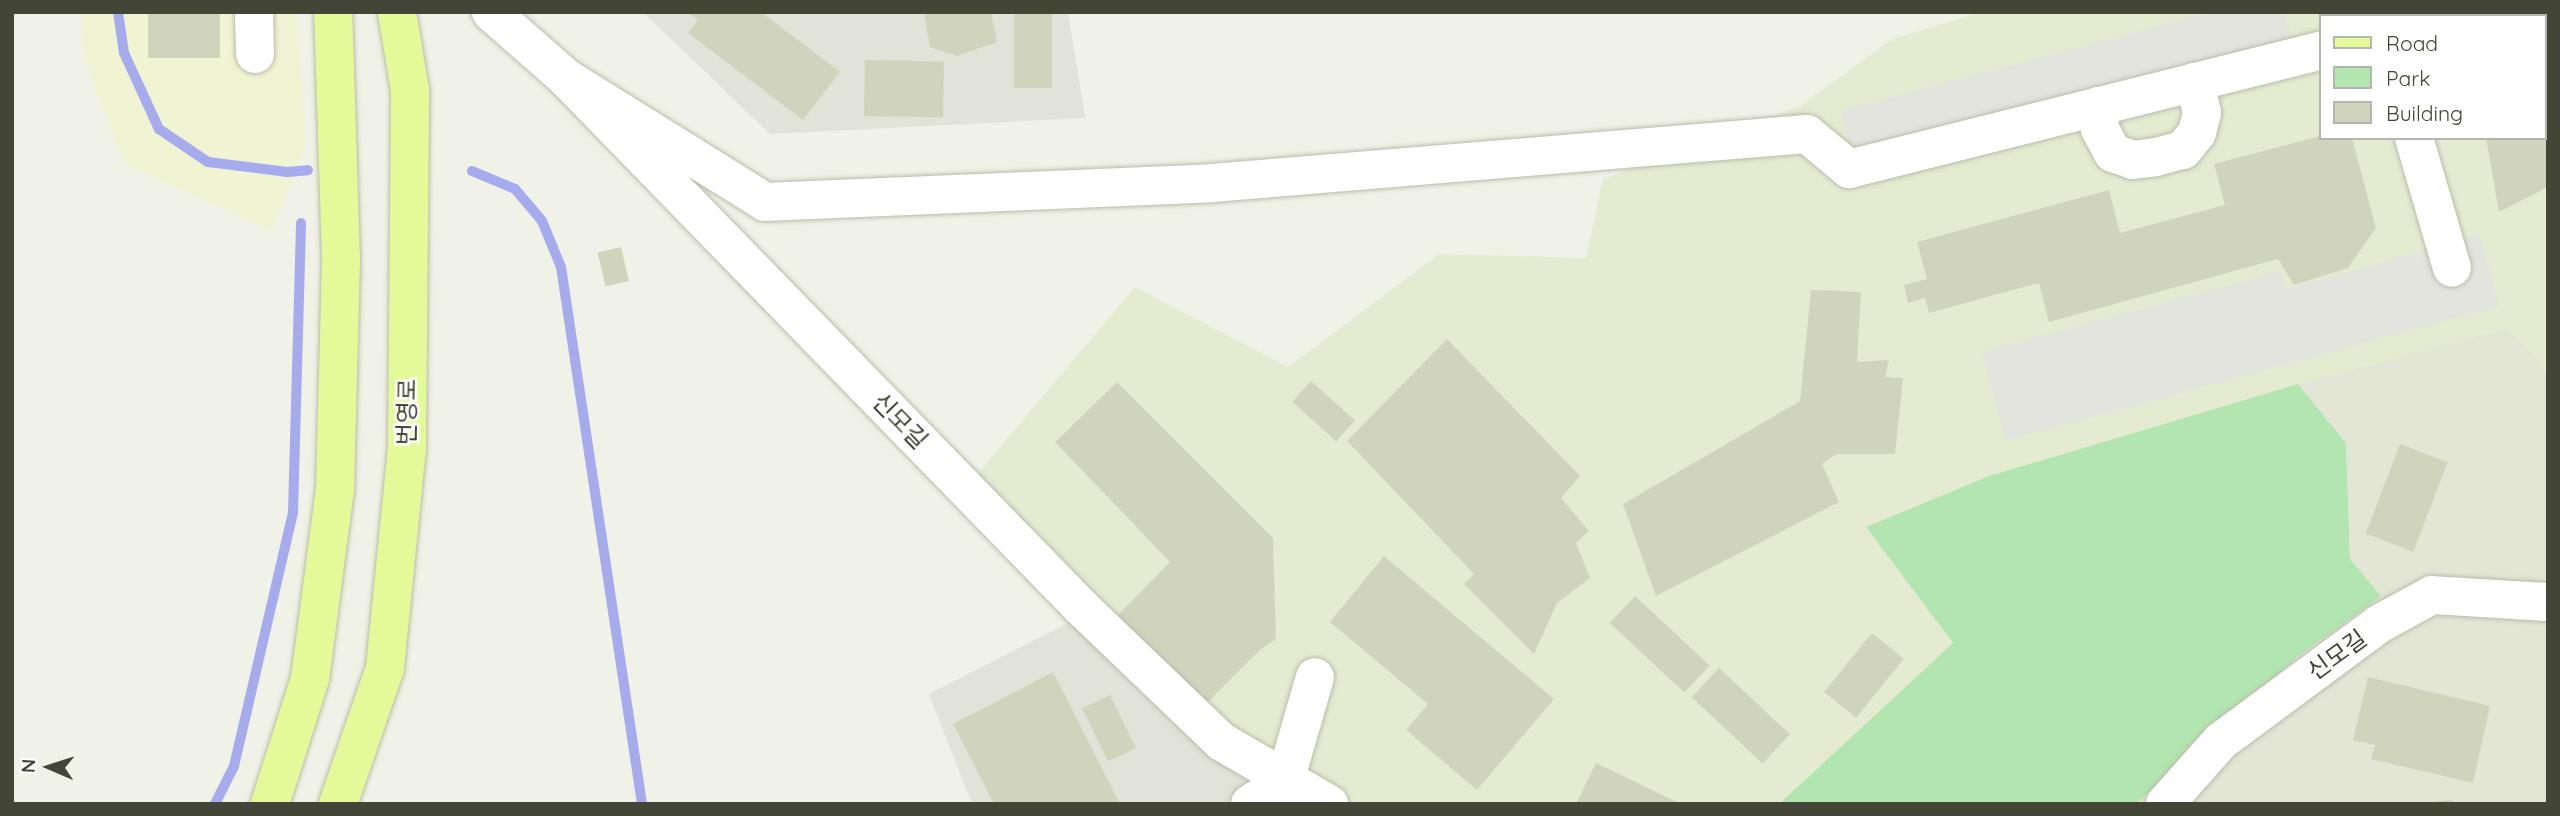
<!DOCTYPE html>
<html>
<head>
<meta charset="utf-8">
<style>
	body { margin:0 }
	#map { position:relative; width:2560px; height:816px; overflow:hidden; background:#f0f2e7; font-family:Quicksand,"Noto Sans KR",sans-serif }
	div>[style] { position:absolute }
	.residential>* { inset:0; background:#e3e6d5 }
	.commercial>* { inset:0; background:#f1f4d2 }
	.industrial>* { inset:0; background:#e1e2d8 }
	.education>* { inset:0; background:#e5ebd1 }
	.green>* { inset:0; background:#b3e5b1 }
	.parking>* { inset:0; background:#e3e4de }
	.stream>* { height:10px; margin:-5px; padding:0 5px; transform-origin:5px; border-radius:5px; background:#a5abed }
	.building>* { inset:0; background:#d1d4bc; transform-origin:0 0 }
	.roads { filter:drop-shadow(0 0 2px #babda9) drop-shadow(0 0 2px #babda9) }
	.minor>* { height:38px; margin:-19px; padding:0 19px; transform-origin:19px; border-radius:19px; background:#fff }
	.major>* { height:38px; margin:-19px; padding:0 19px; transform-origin:19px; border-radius:19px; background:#e4fa98 }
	span { translate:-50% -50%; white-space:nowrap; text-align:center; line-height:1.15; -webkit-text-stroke:5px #fff; paint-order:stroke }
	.street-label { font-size:24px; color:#434536 }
	.frame { position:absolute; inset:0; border:14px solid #434536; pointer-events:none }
	.legend { position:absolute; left:2319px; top:14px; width:228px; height:126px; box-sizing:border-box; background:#fff; border:2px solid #b4b5af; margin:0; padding:9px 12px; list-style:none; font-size:21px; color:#434536 }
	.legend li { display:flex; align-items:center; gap:14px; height:35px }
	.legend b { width:35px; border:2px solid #b4b5af }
	.north { position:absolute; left:14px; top:732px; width:70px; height:70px; -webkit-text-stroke:5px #fff; paint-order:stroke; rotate:273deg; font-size:19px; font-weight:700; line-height:28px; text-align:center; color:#434536 }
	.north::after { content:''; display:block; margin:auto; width:24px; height:32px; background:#434536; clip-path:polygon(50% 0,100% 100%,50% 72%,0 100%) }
</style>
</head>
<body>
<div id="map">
	<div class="residential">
		<i style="clip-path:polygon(2508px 328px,2545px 368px,2548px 383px,2548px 804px,2136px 804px,2297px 657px,2380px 596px,2350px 559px,2346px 443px,2298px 384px)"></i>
	</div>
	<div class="commercial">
		<i style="clip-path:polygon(80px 12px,296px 12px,306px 143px,272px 231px,124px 163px,85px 60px)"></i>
	</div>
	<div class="industrial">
		<i style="clip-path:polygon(643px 12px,1068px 12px,1085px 118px,770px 134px)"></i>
		<i style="clip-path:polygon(1078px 618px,1338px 804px,972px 804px,929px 694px)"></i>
	</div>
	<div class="education">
		<i style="clip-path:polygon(evenodd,1982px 12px,2548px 12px,2548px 366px,2545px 368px,2508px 328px,2298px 384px,1989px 476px,1866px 527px,1953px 643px,1779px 804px,1321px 804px,957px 498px,1135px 287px,1288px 367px,1439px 254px,1586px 258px,1603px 179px,1800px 106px,1892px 39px,1982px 12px,2320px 16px,2544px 16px,2544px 138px,2320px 138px,2320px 16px)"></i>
	</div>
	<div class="green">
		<i style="clip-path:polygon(2298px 384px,2346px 443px,2350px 559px,2381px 596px,2297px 657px,2136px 804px,1779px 804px,1953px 643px,1866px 527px,1989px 476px)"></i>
	</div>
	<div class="parking">
		<i style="clip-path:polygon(2211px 12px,2284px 12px,2294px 45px,1853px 154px,1840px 111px)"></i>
		<i style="clip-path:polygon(2480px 235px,2499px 306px,2005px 441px,1982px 352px,2280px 271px,2285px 289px)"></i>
	</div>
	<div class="stream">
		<i style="left:118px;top:12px;width:41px;rotate:81.7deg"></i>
		<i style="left:124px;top:53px;width:84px;rotate:65.3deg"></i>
		<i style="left:159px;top:129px;width:59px;rotate:34deg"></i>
		<i style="left:208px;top:162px;width:80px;rotate:7.2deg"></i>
		<i style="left:287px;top:172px;width:21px;rotate:-5deg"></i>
		<i style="left:472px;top:171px;width:47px;rotate:22.7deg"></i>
		<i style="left:515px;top:189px;width:42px;rotate:49.8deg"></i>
		<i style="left:542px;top:221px;width:50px;rotate:67.6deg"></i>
		<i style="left:561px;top:267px;width:543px;rotate:81.42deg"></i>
		<i style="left:215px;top:804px;width:42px;rotate:-63.4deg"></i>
		<i style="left:234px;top:766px;width:261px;rotate:-76.9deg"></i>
		<i style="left:293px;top:512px;width:289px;rotate:-88.4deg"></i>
	</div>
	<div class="building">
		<i style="left:148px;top:12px;width:72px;height:46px"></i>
		<i style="clip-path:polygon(687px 12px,761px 12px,840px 72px,803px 120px,688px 33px,698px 20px)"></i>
		<i style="clip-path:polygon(924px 12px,991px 12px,997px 42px,957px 56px,930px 47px)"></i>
		<i style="left:1014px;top:12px;width:38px;height:76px"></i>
		<i style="clip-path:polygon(2431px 12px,2548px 12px,2548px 187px,2499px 212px,2486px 138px,2544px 138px,2544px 16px,2433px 16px)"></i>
		<i style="left:865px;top:60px;width:79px;height:56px;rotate:1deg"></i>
		<i style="clip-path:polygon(2320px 136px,2352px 138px,2376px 228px,2348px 268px,2294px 285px,2278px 259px,2049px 322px,2039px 283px,1929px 313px,1925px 298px,1908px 303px,1904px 285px,1927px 279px,1917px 242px,2109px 190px,2120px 233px,2225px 205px,2214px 164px)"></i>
		<i style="left:621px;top:247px;width:35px;height:24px;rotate:77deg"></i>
		<i style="clip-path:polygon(1811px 290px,1861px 292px,1857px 362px,1889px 360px,1885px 377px,1903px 378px,1895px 454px,1836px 454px,1822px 464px,1839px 502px,1656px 596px,1623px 504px,1800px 401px)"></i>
		<i style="clip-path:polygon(1447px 339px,1580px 476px,1561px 498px,1589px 531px,1576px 543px,1590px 578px,1557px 603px,1534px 654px,1464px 584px,1474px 574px,1347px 441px)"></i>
		<i style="left:1311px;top:381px;width:59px;height:28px;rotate:42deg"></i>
		<i style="clip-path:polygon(1117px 382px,1273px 538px,1276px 639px,1260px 650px,1203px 707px,1113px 620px,1170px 562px,1055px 442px)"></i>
		<i style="left:2400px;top:444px;width:51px;height:96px;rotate:21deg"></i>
		<i style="clip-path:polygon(1384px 556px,1554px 699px,1477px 790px,1406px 730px,1428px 704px,1330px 622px)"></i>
		<i style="left:1635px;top:596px;width:102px;height:37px;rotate:43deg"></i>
		<i style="left:1872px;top:633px;width:41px;height:76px;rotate:39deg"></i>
		<i style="left:1719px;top:668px;width:97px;height:40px;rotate:43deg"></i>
		<i style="clip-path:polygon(1053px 672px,1120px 804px,994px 804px,953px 724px)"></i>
		<i style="clip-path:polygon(2368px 677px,2490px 706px,2473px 783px,2371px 759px,2375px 745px,2353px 740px)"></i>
		<i style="left:1110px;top:695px;width:59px;height:31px;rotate:64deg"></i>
		<i style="clip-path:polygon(1596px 763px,1681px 804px,1576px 804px)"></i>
		<i style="clip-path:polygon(2452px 800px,2453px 804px,2431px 804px,2430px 802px)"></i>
	</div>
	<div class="roads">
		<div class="minor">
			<i style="left:254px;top:12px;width:42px;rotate:88.6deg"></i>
			<i style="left:491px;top:12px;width:100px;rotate:41.3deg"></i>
			<i style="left:566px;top:78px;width:738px;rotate:45.77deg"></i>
			<i style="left:1081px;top:607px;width:195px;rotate:43.8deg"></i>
			<i style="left:1222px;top:742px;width:124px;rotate:30.1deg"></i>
			<i style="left:566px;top:78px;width:234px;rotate:31.9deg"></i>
			<i style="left:765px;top:202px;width:447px;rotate:-2.4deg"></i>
			<i style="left:1212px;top:183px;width:597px;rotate:-4.71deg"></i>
			<i style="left:1807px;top:134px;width:55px;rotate:39.8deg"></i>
			<i style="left:1849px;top:169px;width:486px;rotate:-14.1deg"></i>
			<i style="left:2098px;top:106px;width:23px;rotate:85deg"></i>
			<i style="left:2100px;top:129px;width:27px;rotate:62deg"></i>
			<i style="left:2113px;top:153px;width:21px;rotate:19deg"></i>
			<i style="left:2133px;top:160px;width:23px;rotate:-7deg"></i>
			<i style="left:2156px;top:157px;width:28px;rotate:-15deg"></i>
			<i style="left:2183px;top:150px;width:22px;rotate:-51deg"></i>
			<i style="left:2197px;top:133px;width:21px;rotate:-76deg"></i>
			<i style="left:2202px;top:113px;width:32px;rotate:-103deg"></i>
			<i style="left:2414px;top:138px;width:135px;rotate:73.7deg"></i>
			<i style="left:1250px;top:804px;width:42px;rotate:-33.3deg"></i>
			<i style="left:1285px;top:781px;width:108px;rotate:-73.9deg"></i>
			<i style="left:2165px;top:804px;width:84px;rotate:-48.4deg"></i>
			<i style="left:2221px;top:741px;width:197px;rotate:-36.5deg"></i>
			<i style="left:2379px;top:624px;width:60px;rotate:-28.7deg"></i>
			<i style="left:2432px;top:595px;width:116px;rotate:3.5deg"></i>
		</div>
		<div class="major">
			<i style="left:270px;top:804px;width:131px;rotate:-72.3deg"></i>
			<i style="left:310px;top:679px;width:191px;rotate:-82.5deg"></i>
			<i style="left:335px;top:490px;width:230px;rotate:-88.5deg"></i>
			<i style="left:341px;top:260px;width:248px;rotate:-91.8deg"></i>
			<i style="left:338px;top:804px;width:144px;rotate:-70.9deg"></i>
			<i style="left:385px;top:668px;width:220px;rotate:-84.3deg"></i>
			<i style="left:407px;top:449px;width:359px;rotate:-89.5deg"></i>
			<i style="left:410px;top:90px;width:79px;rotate:-99.5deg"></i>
		</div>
	</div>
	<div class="street-label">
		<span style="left:407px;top:412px;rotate:-89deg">번영로</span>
		<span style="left:900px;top:421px;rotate:46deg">신모길</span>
		<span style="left:2337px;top:655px;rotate:-36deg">신모길</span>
	</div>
	<div class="frame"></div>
	<ul class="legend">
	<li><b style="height:9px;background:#e4fa98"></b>Road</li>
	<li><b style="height:19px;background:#b3e5b1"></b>Park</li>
	<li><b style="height:19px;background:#d1d4bc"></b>Building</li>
	</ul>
	<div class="north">N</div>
</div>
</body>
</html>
